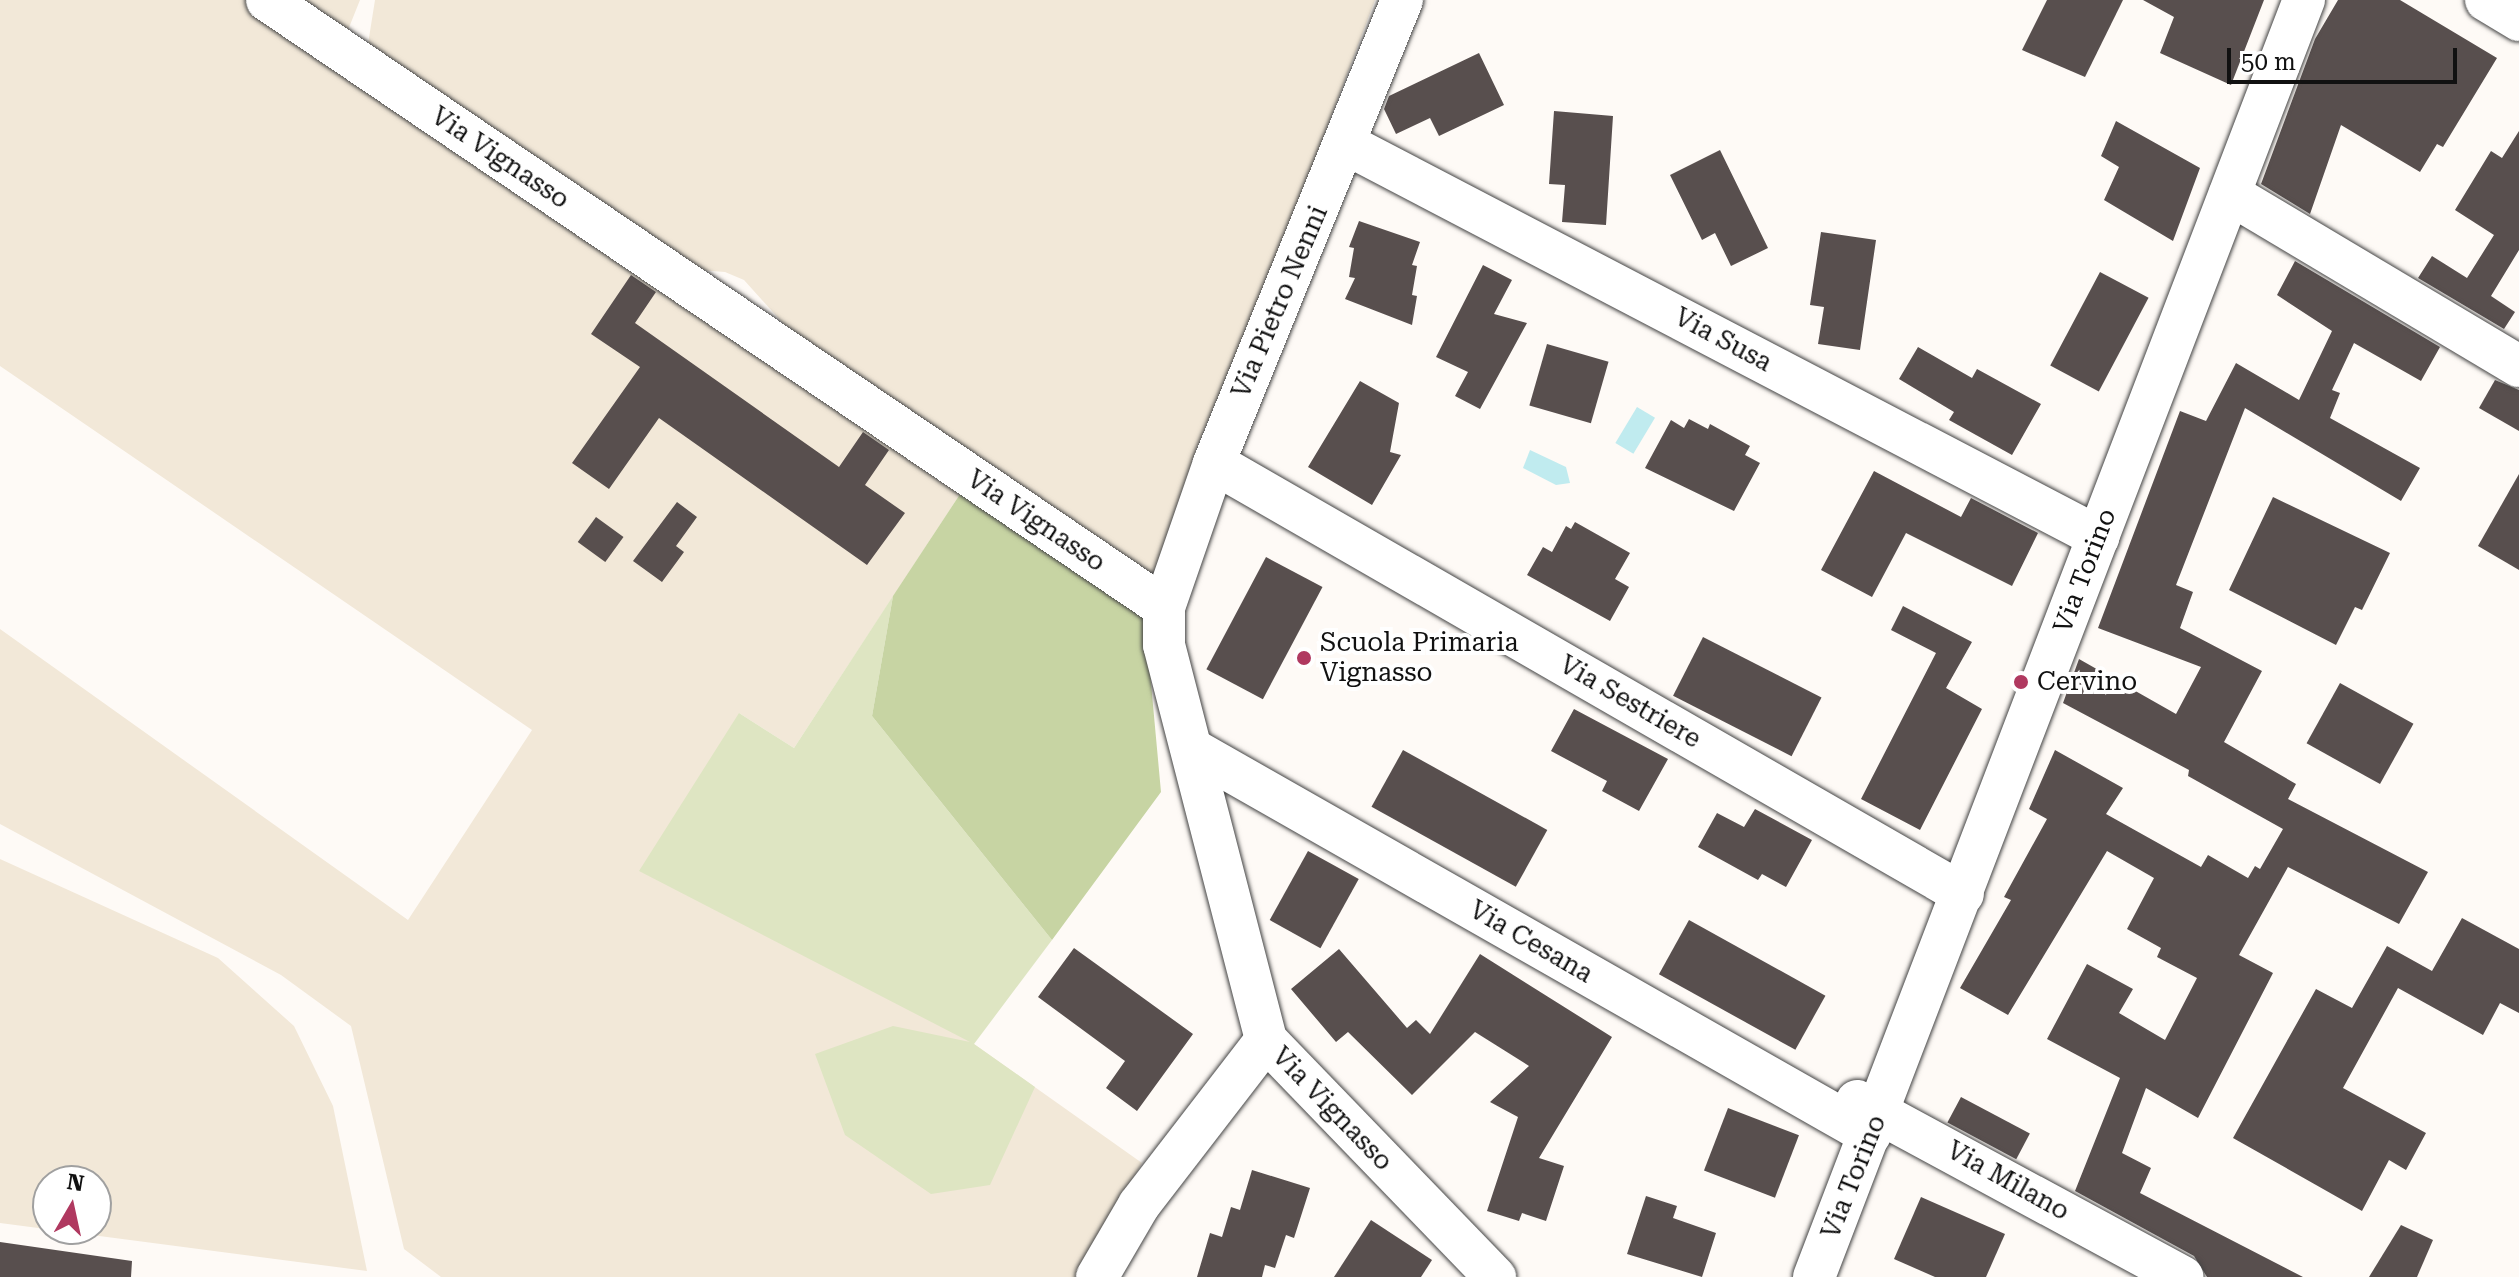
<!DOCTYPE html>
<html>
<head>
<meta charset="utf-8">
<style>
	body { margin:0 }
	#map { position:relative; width:2519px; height:1277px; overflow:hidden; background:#fefaf6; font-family:"Roboto Serif",serif }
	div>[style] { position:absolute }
	.farmland>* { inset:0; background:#f2e8d8 }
	.green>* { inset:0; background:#dee5c2 }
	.forest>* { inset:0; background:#c7d4a3 }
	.water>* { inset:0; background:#c0ebef; transform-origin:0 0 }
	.building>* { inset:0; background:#584f4e; transform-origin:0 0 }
	.roads { filter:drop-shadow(0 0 2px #444) drop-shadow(0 0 2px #444) }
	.minor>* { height:42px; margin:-21px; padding:0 21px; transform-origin:21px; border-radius:21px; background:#fff }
	.dots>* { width:22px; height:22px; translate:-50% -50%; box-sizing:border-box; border:4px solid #fff; border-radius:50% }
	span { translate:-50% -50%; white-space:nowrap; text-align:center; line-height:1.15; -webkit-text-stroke:8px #fff; paint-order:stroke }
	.street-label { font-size:26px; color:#111 }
	.poi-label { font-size:26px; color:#111 }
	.left { translate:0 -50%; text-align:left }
	.north { position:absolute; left:32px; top:1165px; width:80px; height:80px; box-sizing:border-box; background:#fff; border:2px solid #a0a0a0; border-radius:50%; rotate:9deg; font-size:22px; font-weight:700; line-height:32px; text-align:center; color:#111 }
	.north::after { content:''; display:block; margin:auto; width:28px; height:36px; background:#b03960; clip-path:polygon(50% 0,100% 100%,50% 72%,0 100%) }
	.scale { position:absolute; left:2227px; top:48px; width:230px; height:36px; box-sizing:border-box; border:4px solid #111; border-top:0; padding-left:10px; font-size:24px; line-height:28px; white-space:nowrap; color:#111; -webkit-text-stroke:6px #fff; paint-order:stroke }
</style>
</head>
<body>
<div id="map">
	<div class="farmland">
		<i style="clip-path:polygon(0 0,249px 0,968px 482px,794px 748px,739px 713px,974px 1044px,1142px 1163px,1078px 1277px,441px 1277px,404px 1249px,351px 1026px,281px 975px,0 824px,0 629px,408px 920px,532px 730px,0 366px)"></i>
		<i style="clip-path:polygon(302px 0,360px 0,348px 30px)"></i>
		<i style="clip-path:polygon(375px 0,1375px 0,1293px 218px,1197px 447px,1158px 582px,791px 332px,744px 280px,725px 272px,686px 269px,368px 44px)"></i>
		<i style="clip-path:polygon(evenodd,0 859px,218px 958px,294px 1026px,333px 1106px,367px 1271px,0 1223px,0 859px,48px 1181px,96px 1181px,96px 1229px,48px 1229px,48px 1181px)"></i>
	</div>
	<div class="green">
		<i style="clip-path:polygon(893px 596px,872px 716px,1052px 940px,974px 1044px,1035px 1087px,990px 1185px,931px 1194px,845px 1135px,815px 1054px,893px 1026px,970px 1042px,639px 871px,739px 713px,794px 748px)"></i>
	</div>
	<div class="forest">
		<i style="clip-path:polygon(968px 482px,1151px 610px,1146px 629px,1161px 792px,1052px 940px,872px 716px,893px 596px)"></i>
	</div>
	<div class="water">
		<i style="left:1637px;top:407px;width:21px;height:42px;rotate:31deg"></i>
		<i style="clip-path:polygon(1530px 450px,1566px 467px,1570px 483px,1556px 485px,1523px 468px)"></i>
	</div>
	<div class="building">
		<i style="clip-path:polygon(2047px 0,2123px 0,2085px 77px,2022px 50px)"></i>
		<i style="clip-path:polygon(2143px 0,2264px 0,2231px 85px,2160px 53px,2174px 17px)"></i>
		<i style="clip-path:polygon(2338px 0,2400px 0,2497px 58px,2443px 147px,2437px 144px,2420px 172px,2341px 125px,2310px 214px,2261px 184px,2315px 39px)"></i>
		<i style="clip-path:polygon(1479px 53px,1504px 105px,1439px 136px,1430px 118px,1396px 134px,1384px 109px,1389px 96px)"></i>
		<i style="clip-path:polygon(1554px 111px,1613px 116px,1606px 225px,1562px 222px,1565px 185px,1549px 184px)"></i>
		<i style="clip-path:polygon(2116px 121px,2200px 168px,2173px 241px,2104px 200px,2119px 167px,2101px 156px)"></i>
		<i style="clip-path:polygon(2519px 131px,2519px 250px,2491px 296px,2515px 312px,2504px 329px,2418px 278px,2432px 256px,2467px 278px,2494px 235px,2455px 210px,2491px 151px,2502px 158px)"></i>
		<i style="clip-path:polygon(1720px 150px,1768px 248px,1731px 266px,1715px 233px,1702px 240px,1670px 175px)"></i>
		<i style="clip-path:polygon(1359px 221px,1420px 242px,1412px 265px,1417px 266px,1412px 295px,1417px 296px,1412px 325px,1345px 299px,1355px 278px,1349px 277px,1354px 248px,1349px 247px)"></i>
		<i style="clip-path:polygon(1821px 232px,1876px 240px,1860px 350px,1818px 344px,1824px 307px,1810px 305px)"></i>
		<i style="clip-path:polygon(2295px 261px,2440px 347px,2421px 381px,2354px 343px,2332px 390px,2340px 393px,2330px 418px,2420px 468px,2401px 501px,2245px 408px,2176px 585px,2193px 592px,2180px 628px,2262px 671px,2224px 742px,2296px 784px,2288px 799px,2428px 872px,2399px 924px,2288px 867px,2239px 955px,2273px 973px,2198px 1118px,2146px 1088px,2122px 1153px,2151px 1168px,2140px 1193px,2303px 1277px,2207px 1277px,2194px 1256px,2075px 1191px,2120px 1078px,2047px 1039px,2087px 964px,2133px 989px,2119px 1013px,2165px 1040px,2197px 978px,2157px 957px,2161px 948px,2127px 929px,2154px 878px,2107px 851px,2008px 1015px,1960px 988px,2011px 900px,2004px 897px,2047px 819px,2029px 809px,2055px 750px,2123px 788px,2106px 814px,2201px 867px,2208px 855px,2248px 878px,2255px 866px,2260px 869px,2283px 829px,2188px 776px,2189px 770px,2063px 703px,2079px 659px,2176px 714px,2201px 667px,2098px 628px,2180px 411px,2206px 421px,2236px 363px,2299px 400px,2332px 331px,2277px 295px)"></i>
		<i style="clip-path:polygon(1483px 265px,1512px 280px,1494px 314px,1527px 323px,1480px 409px,1455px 396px,1468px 372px,1436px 357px)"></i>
		<i style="left:2100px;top:272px;width:55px;height:106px;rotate:28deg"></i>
		<i style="clip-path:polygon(631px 275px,656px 292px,635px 323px,839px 467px,863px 432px,889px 450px,865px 485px,905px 513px,867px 565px,659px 418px,609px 489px,572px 463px,640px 367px,591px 334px)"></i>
		<i style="left:1547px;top:344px;width:64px;height:64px;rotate:16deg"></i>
		<i style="clip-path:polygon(1918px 347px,1972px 378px,1977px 369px,2041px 404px,2012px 455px,1949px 420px,1954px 412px,1899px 379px)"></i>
		<i style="clip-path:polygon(2495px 380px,2519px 390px,2519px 431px,2479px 408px)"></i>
		<i style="clip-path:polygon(1360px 381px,1399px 403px,1390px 452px,1401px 455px,1372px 505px,1308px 467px)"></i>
		<i style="clip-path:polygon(1689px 419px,1708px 429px,1710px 424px,1750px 446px,1745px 455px,1760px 463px,1734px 511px,1645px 468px,1671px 420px,1684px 428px)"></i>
		<i style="clip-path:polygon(1874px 471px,1961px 517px,1971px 498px,2038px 533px,2012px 586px,1906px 533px,1872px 597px,1821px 570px)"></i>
		<i style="clip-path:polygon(2519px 474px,2519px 570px,2478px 546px)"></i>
		<i style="clip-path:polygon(2273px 497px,2390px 553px,2362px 610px,2355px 607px,2336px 645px,2229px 590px)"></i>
		<i style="clip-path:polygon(677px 502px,697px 517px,676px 546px,684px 552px,662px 582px,633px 561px)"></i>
		<i style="left:596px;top:517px;width:34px;height:31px;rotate:36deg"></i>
		<i style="clip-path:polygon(1575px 522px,1630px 553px,1615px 579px,1629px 587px,1610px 621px,1527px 575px,1543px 547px,1552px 552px,1566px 526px,1571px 529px)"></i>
		<i style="left:1266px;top:557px;width:64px;height:127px;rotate:28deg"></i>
		<i style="clip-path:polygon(1903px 606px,1972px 642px,1946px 688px,1982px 709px,1920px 830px,1861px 799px,1936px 653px,1891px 630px)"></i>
		<i style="left:1703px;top:637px;width:133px;height:66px;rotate:27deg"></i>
		<i style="left:2340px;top:683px;width:84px;height:69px;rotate:29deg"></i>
		<i style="clip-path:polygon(1574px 709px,1668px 759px,1639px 811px,1602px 791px,1607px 781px,1551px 751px)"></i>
		<i style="left:1403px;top:750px;width:165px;height:65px;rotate:29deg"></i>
		<i style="clip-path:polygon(1755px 809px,1812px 840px,1786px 887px,1762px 874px,1758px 880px,1698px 847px,1717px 813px,1744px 827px)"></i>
		<i style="left:1308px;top:851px;width:58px;height:79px;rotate:29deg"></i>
		<i style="clip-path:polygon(2462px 918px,2519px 949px,2519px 1013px,2500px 1003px,2483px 1035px,2398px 988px,2343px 1088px,2426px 1133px,2406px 1170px,2389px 1160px,2362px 1211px,2233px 1138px,2316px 989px,2352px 1008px,2387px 946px,2432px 971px)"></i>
		<i style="left:1689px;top:920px;width:156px;height:62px;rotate:29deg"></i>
		<i style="clip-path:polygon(1074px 948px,1193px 1034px,1137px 1111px,1106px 1088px,1125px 1061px,1038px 997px)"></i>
		<i style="clip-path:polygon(1339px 949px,1407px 1028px,1416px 1020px,1430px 1034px,1480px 954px,1612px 1037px,1539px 1158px,1564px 1166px,1546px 1221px,1522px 1213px,1519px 1221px,1487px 1211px,1518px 1117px,1490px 1102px,1529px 1066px,1475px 1032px,1412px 1095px,1348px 1032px,1336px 1042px,1291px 989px)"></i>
		<i style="left:1961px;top:1097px;width:78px;height:29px;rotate:28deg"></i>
		<i style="left:1728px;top:1108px;width:76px;height:67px;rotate:21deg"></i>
		<i style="clip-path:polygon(1252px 1170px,1310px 1188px,1294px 1238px,1286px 1235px,1275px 1268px,1265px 1265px,1262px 1277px,1197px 1277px,1210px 1233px,1222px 1237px,1231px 1207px,1240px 1210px)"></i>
		<i style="clip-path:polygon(1646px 1196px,1677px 1206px,1673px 1218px,1716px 1233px,1702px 1277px,1627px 1254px)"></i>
		<i style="clip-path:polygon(1921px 1197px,2005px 1234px,1986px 1277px,1935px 1277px,1894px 1259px)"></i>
		<i style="clip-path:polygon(1371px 1220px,1432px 1260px,1421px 1277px,1334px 1277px)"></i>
		<i style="clip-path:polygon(2401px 1225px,2433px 1240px,2417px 1277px,2369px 1277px)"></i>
		<i style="clip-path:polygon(0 1242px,132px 1261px,131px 1277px,0 1277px)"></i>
	</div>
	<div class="roads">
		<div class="minor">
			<i style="left:267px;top:0;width:1083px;rotate:34.09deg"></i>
			<i style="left:1402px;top:0;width:500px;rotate:112.1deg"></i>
			<i style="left:1214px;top:463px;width:152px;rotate:109.1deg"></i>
			<i style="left:1164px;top:607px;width:38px;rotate:90deg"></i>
			<i style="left:1164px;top:645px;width:408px;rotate:75.5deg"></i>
			<i style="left:1266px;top:1040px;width:330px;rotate:46deg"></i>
			<i style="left:2486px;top:0;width:39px;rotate:31deg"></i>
			<i style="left:1346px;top:144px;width:849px;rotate:27.59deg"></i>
			<i style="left:2230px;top:194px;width:336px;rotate:30.8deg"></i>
			<i style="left:1214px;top:463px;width:864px;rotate:29.92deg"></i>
			<i style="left:1192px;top:749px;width:780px;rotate:29.65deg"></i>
			<i style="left:1857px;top:1101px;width:370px;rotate:28.4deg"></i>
			<i style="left:1097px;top:1277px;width:83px;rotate:-59.7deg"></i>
			<i style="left:1139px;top:1205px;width:208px;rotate:-52.4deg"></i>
			<i style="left:1814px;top:1277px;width:1368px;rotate:-69.01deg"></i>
		</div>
	</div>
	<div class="dots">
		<i style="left:1304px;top:658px;background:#b03960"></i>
		<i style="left:2021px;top:682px;background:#b03960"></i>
	</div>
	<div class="street-label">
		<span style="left:500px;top:158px;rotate:34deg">Via Vignasso</span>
		<span style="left:1280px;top:302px;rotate:-67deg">Via Pietro Nenni</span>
		<span style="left:1723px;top:340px;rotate:28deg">Via Susa</span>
		<span style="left:1036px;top:521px;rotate:34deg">Via Vignasso</span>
		<span style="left:2085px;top:571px;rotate:-69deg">Via Torino</span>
		<span style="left:1630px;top:702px;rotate:30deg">Via Sestriere</span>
		<span style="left:1531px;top:942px;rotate:30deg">Via Cesana</span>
		<span style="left:1332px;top:1109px;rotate:46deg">Via Vignasso</span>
		<span style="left:1854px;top:1177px;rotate:-68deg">Via Torino</span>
		<span style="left:2008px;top:1181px;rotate:29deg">Via Milano</span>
	</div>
	<div class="poi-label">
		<span class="left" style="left:1320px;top:658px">Scuola Primaria<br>Vignasso</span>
		<span class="left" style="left:2037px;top:682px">Cervino</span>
	</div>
	<div class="north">N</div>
	<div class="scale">50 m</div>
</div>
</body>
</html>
